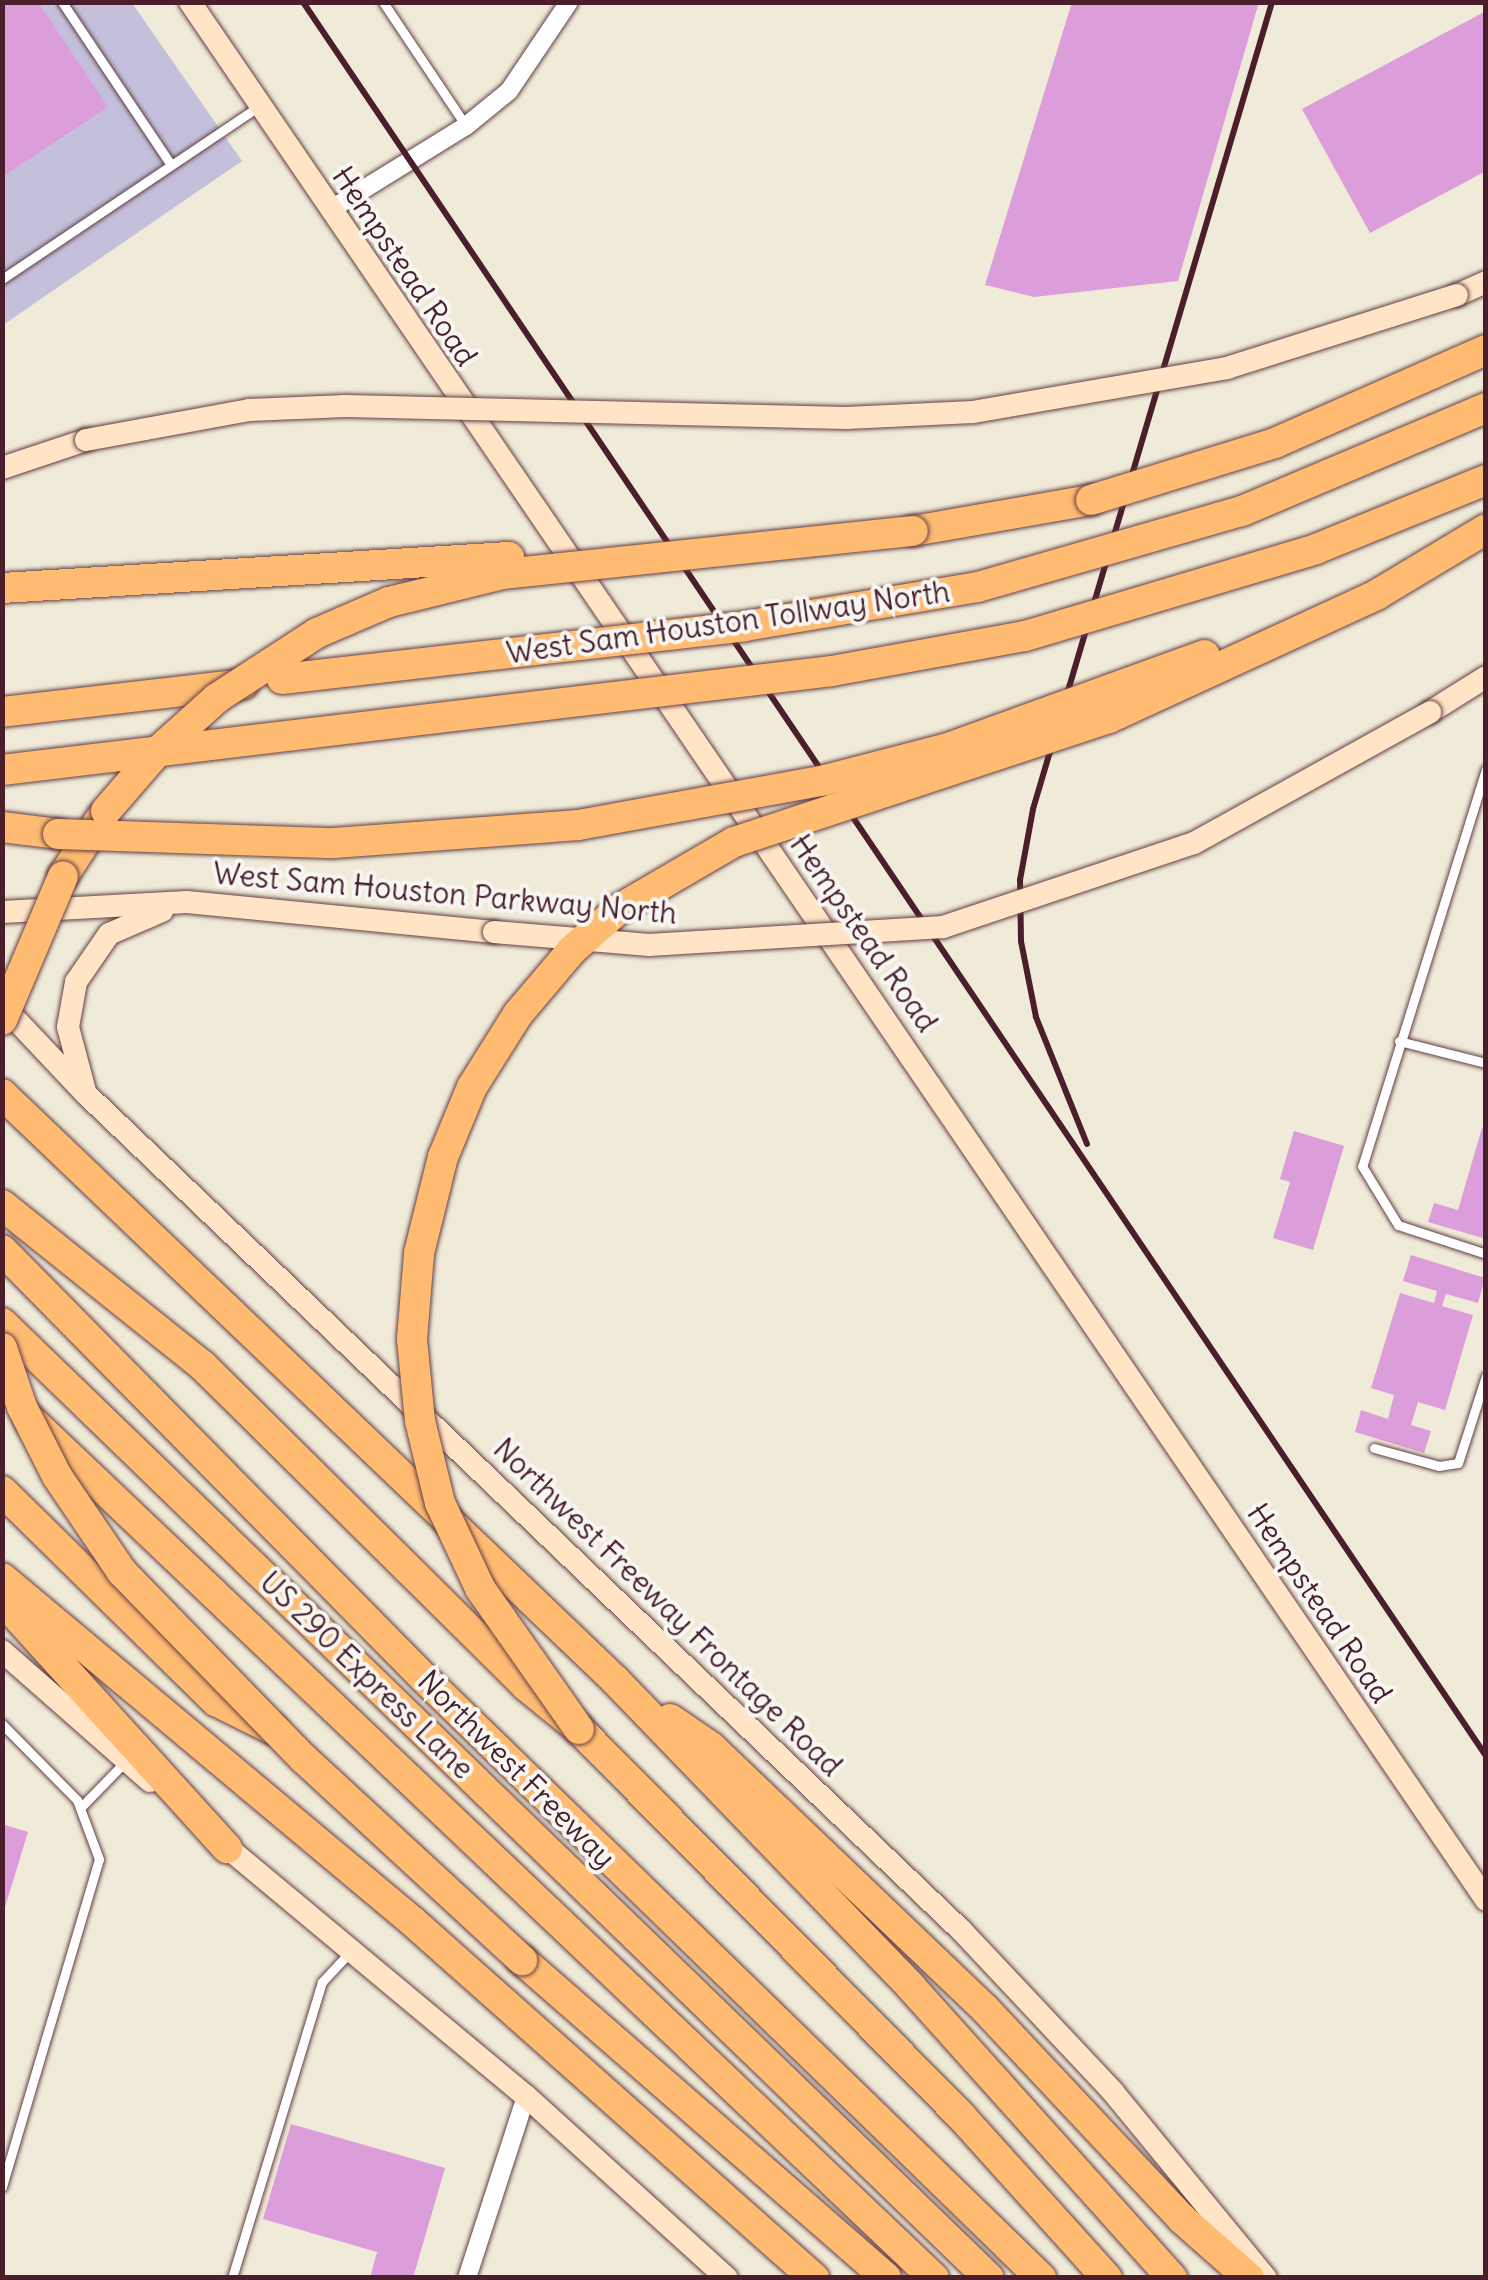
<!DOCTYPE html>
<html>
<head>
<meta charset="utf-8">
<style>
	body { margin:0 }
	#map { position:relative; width:1488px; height:2280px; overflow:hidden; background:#f0ebd8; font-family:Delius,sans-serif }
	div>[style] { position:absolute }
	.industrial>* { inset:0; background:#c4c0db }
	.building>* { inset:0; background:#dc9ddb }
	.roads { filter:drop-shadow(0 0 2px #633e45) drop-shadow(0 0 2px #633e45) }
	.service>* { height:9px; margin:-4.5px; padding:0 4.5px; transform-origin:4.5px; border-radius:4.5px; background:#fff }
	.minor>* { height:18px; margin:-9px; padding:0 9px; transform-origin:9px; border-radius:9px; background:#fff }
	.secondary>* { height:22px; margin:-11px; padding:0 11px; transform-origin:11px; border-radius:11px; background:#ffe4c6 }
	.motorway>* { height:30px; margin:-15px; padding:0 15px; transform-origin:15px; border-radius:15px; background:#ffbb71 }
	.rail>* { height:6px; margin:-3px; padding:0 3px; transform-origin:3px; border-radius:3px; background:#4a1f2b }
	.bridges { filter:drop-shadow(0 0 2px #633e45) drop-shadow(0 0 2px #633e45) }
	.secondary-bridge>* { height:22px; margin:-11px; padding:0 11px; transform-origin:11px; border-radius:11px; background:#ffe4c6 }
	.motorway-bridge>* { height:30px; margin:-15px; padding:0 15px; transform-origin:15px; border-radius:15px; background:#ffbb71 }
	span { translate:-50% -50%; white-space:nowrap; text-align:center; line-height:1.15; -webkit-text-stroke:8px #f6f6f2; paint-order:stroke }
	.street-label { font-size:30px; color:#4a1f2b }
	.frame { position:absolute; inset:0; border:5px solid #4a1f2b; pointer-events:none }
</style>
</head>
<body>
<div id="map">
	<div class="industrial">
		<i style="clip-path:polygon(3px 3px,132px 3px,242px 161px,3px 325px)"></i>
	</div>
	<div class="building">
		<i style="clip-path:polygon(2px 2px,38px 2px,108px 107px,2px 177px)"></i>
		<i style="clip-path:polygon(1072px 2px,1259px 2px,1178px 281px,1034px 297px,985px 285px)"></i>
		<i style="clip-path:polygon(1486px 11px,1486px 171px,1370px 233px,1302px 109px)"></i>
		<i style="clip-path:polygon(1482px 1128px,1486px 1130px,1486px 1239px,1428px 1222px,1434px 1203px,1458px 1210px)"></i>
		<i style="clip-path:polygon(1294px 1131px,1344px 1146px,1313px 1250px,1273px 1238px,1290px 1182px,1280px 1179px)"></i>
		<i style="clip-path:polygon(1411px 1255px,1485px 1278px,1478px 1303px,1446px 1294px,1442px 1306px,1473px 1315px,1445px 1410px,1418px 1402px,1411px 1425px,1431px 1431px,1424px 1453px,1355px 1432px,1361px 1410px,1388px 1419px,1394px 1395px,1371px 1388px,1400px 1293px,1434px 1303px,1437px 1291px,1403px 1281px)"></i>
		<i style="clip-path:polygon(2px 1824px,28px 1832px,3px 1914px,2px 1914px)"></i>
		<i style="clip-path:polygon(291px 2124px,445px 2168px,413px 2278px,370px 2278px,377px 2252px,263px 2219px)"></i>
	</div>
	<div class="roads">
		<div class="service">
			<i style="left:62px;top:2px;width:196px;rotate:56.2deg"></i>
			<i style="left:383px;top:2px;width:149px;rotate:56.2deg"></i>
			<i style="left:2px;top:279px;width:310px;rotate:-33.9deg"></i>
			<i style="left:1486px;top:769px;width:416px;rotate:107.3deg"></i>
			<i style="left:1362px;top:1166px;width:69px;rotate:58.6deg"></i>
			<i style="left:1398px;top:1225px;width:93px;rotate:18.2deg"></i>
			<i style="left:1399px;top:1041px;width:90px;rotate:14.2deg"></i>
			<i style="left:1374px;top:1448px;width:67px;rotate:15.5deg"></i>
			<i style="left:1439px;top:1466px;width:19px;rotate:-9deg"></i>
			<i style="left:1458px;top:1463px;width:91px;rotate:-72.2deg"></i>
			<i style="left:2px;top:1724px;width:107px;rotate:45.4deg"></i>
			<i style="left:77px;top:1800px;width:63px;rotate:69.6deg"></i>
			<i style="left:99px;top:1859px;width:342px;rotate:106.5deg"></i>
			<i style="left:81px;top:1807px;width:62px;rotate:-45.7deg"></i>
			<i style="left:232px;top:2278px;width:309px;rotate:-73.1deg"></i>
			<i style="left:322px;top:1982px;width:38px;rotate:-47deg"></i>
		</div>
		<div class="minor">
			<i style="left:330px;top:210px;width:160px;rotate:-31.7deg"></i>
			<i style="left:466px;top:126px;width:55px;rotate:-39.1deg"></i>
			<i style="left:509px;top:91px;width:107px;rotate:-56deg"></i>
			<i style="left:467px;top:2278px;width:191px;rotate:-72deg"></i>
		</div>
		<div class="secondary">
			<i style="left:190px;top:2px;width:2298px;rotate:55.67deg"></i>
			<i style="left:1457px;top:295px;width:32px;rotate:-24deg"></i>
			<i style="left:2px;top:468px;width:89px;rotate:-18.4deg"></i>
			<i style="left:1430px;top:712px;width:66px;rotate:-32deg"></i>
			<i style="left:2px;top:912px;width:185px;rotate:-3.1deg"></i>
			<i style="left:187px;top:902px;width:308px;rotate:5.6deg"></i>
			<i style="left:2px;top:1005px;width:122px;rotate:46.7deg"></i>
			<i style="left:86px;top:1094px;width:1212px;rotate:43.7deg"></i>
			<i style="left:962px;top:1931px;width:221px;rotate:46.8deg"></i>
			<i style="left:1113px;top:2092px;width:241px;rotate:50.6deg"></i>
			<i style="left:85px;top:1091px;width:66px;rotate:-104.9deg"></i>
			<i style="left:68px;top:1027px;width:46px;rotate:-79.9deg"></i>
			<i style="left:76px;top:982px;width:58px;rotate:-55.5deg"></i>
			<i style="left:109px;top:934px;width:58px;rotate:-23.5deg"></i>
			<i style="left:2px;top:1651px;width:197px;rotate:41.3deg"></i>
			<i style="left:216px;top:1838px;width:403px;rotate:39.8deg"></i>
			<i style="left:526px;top:2096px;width:271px;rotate:42.2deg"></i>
		</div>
		<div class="motorway">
			<i style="left:913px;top:531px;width:181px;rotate:-9.9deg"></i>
			<i style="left:2px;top:712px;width:243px;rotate:-6.6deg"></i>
			<i style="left:2px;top:827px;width:56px;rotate:7.1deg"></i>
			<i style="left:63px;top:876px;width:69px;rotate:-56.8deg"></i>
			<i style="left:2px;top:1094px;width:848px;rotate:43.71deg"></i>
			<i style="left:615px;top:1680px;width:426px;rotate:46deg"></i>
			<i style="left:911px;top:1987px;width:391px;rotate:48.1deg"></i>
			<i style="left:2px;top:1205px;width:256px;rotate:38.7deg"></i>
			<i style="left:202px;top:1365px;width:455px;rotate:44.7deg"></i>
			<i style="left:525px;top:1685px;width:70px;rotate:39.2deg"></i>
			<i style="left:579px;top:1729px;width:544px;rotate:45.37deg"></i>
			<i style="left:961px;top:2116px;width:218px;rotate:48deg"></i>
			<i style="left:2px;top:1250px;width:601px;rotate:45.4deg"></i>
			<i style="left:424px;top:1678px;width:861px;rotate:44.2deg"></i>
			<i style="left:2px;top:1323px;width:1373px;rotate:44.06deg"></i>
			<i style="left:30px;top:1419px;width:1247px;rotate:43.54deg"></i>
			<i style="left:2px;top:1491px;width:300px;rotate:44.5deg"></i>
			<i style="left:216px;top:1701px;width:63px;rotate:26.6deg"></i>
			<i style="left:2px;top:1578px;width:535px;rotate:39.92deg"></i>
			<i style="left:412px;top:1921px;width:538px;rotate:41.61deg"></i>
			<i style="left:2px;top:1600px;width:335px;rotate:47.8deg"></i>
			<i style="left:670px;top:1719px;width:50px;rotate:34.3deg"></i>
			<i style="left:711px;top:1747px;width:381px;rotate:43.7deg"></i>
			<i style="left:986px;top:2010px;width:287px;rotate:46.8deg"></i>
			<i style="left:1182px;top:2219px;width:89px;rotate:41.4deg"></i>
			<i style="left:522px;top:1960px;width:483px;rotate:41.1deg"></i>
		</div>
	</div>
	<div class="rail">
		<i style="left:303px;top:2px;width:2116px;rotate:56deg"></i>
		<i style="left:1087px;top:1144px;width:137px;rotate:-111.9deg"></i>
		<i style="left:1036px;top:1017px;width:77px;rotate:-101.2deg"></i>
		<i style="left:1021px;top:941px;width:61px;rotate:-90.9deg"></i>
		<i style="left:1020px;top:880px;width:72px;rotate:-79.6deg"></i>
		<i style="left:1033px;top:809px;width:842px;rotate:-73.5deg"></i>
	</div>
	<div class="bridges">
		<div class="secondary-bridge">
			<i style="left:86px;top:440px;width:166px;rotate:-10.4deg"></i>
			<i style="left:249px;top:410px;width:97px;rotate:-2.4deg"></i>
			<i style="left:346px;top:406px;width:500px;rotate:1.37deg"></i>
			<i style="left:846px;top:418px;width:127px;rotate:-2.7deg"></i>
			<i style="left:973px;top:412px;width:258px;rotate:-9.8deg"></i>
			<i style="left:1227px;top:368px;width:241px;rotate:-17.6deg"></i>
			<i style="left:494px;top:932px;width:156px;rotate:4.8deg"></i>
			<i style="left:649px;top:945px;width:295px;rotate:-3.5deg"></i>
			<i style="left:943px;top:927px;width:265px;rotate:-18.5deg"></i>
			<i style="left:1194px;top:843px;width:270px;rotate:-29deg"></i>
		</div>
		<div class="motorway-bridge">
			<i style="left:1091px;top:500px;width:193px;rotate:-17.2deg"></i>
			<i style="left:1275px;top:443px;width:231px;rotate:-23.8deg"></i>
			<i style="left:2px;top:588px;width:508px;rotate:-3.5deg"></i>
			<i style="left:282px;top:679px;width:466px;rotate:-6.5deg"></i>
			<i style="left:745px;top:626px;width:236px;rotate:-9.5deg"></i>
			<i style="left:978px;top:587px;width:275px;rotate:-16.1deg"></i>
			<i style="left:1242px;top:511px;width:265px;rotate:-22.9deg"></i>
			<i style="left:2px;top:770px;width:836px;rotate:-6.8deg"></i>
			<i style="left:832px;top:671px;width:196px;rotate:-10.3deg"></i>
			<i style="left:1025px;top:636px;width:304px;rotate:-16.6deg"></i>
			<i style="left:1316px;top:549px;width:183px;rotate:-22.1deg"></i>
			<i style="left:106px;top:811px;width:79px;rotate:-49.1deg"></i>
			<i style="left:158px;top:751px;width:79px;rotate:-41.9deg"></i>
			<i style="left:217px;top:698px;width:119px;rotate:-33deg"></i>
			<i style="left:317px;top:633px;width:78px;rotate:-23.3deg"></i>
			<i style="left:389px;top:602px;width:117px;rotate:-13.8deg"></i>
			<i style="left:503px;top:574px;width:412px;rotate:-6deg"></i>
			<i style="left:58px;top:834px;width:276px;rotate:1.9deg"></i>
			<i style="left:334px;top:843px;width:245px;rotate:-4.2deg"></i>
			<i style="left:578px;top:825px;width:251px;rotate:-10.3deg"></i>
			<i style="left:825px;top:780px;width:127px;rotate:-14.6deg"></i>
			<i style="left:948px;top:748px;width:273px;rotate:-19.9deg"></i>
			<i style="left:2px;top:1020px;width:156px;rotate:-67deg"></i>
			<i style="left:2px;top:1348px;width:62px;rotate:71.3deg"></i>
			<i style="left:22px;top:1407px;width:77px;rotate:63.1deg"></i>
			<i style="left:57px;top:1476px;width:116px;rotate:55.9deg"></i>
			<i style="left:122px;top:1572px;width:261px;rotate:45.8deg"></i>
			<i style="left:304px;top:1759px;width:297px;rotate:42.7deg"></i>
			<i style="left:579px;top:1729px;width:172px;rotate:-125.1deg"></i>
			<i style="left:480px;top:1588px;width:94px;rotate:-115.2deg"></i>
			<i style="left:440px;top:1503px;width:84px;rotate:-103.7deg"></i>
			<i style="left:420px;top:1421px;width:82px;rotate:-95.6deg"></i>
			<i style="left:412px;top:1339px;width:86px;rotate:-85.3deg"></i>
			<i style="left:419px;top:1253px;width:99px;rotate:-76deg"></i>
			<i style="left:443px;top:1157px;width:76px;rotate:-67.5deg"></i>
			<i style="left:472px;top:1087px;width:86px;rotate:-57.8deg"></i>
			<i style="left:518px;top:1014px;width:84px;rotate:-49.8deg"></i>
			<i style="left:572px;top:950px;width:62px;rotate:-41.1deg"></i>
			<i style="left:619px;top:909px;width:133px;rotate:-30.2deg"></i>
			<i style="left:734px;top:842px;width:395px;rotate:-18.3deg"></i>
			<i style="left:1109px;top:718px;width:296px;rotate:-24.7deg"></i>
			<i style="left:1378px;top:594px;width:126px;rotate:-31deg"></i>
		</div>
	</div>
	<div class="street-label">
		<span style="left:405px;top:266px;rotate:56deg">Hempstead Road</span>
		<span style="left:728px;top:622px;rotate:-8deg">West Sam Houston Tollway North</span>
		<span style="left:445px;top:893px;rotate:5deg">West Sam Houston Parkway North</span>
		<span style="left:864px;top:933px;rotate:55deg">Hempstead Road</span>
		<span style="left:1320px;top:1603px;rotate:56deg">Hempstead Road</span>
		<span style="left:668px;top:1607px;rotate:44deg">Northwest Freeway Frontage Road</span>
		<span style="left:367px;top:1675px;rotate:44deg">US 290 Express Lane</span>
		<span style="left:517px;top:1769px;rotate:45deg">Northwest Freeway</span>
	</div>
	<div class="frame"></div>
</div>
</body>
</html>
